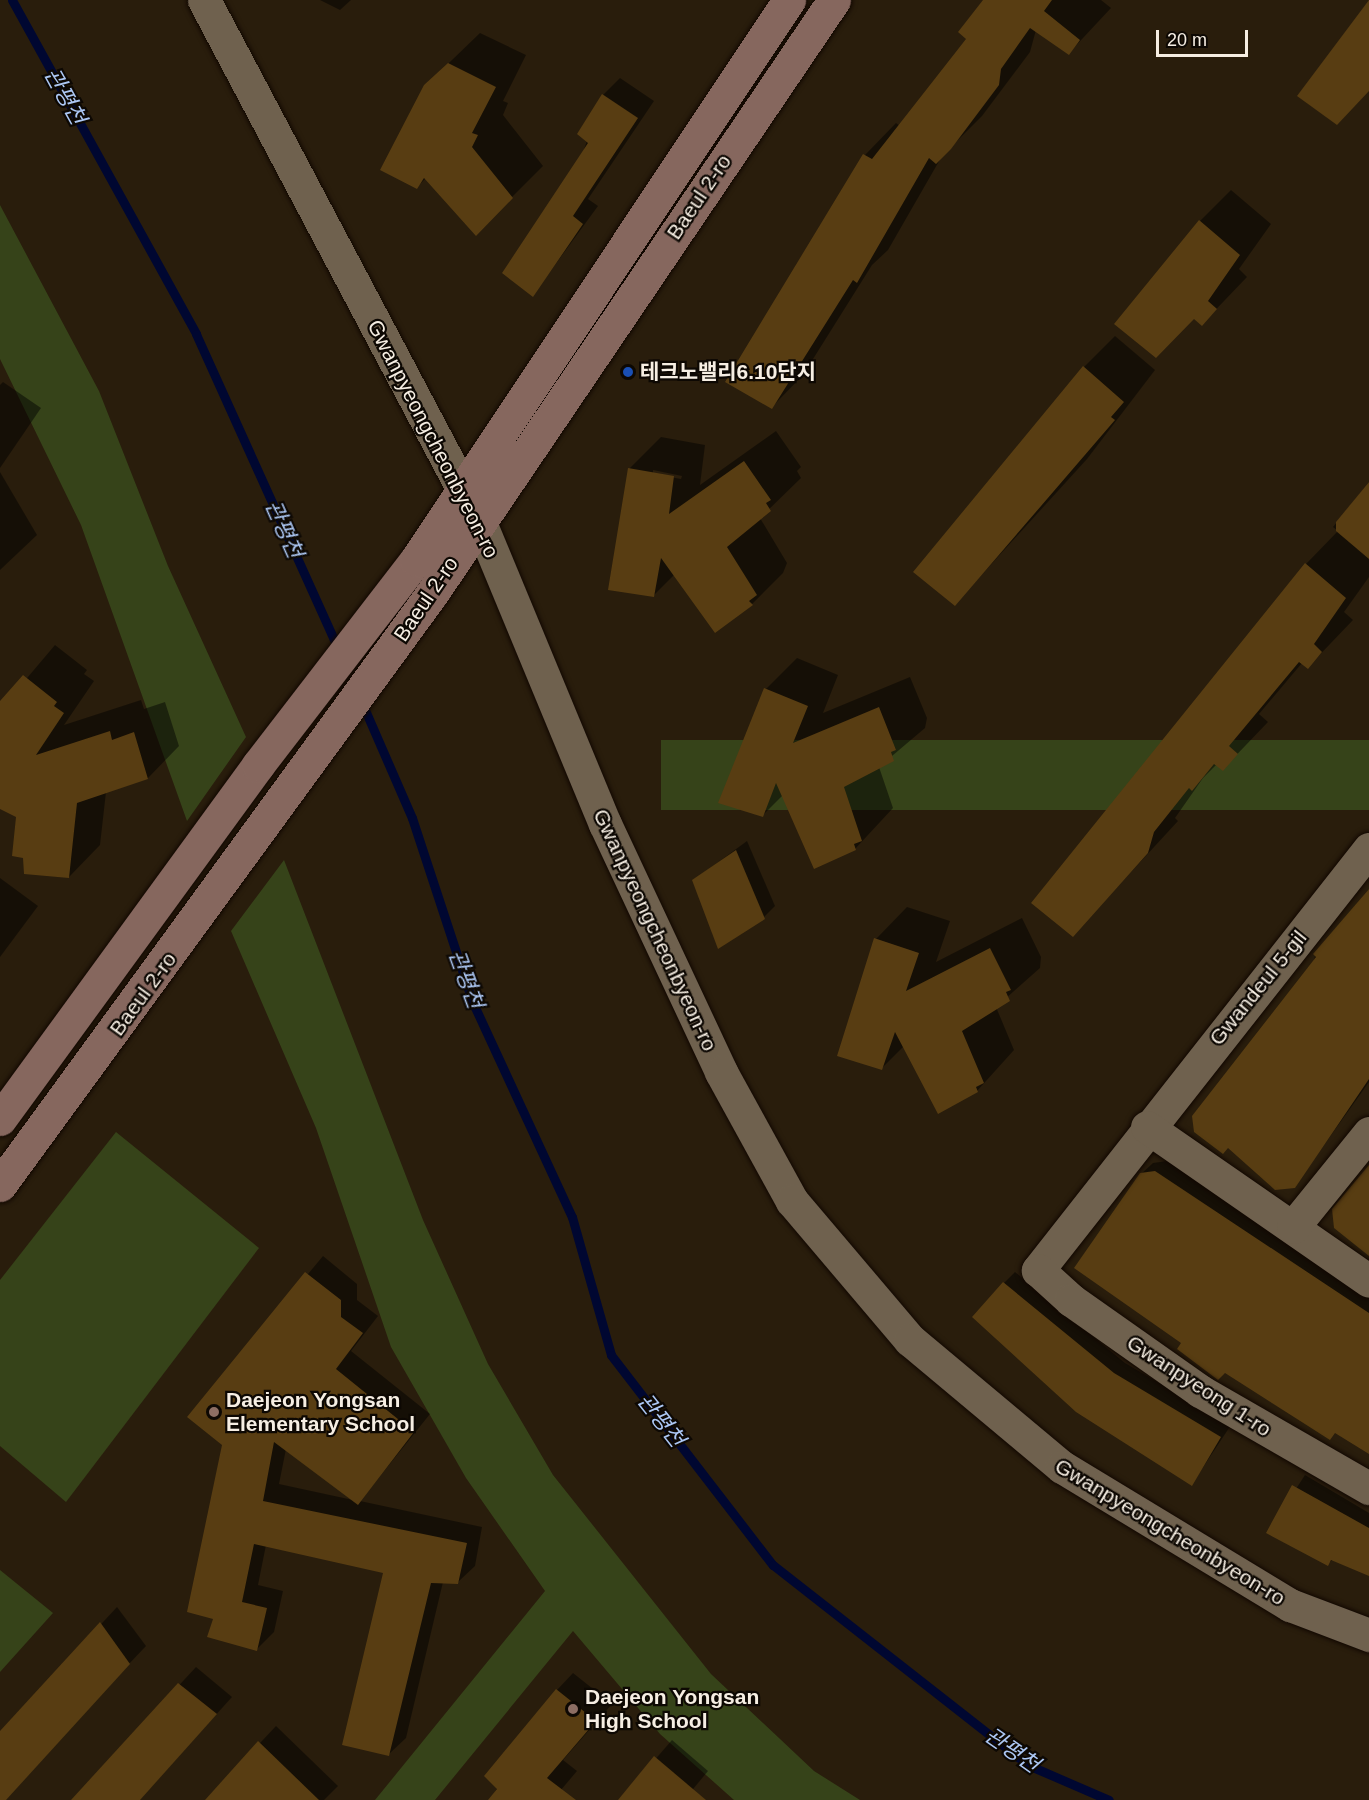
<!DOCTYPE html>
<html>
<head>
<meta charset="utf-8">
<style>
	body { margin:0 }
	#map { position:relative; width:1369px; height:1800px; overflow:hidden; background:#291d0c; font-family:Arial,"Noto Sans KR",sans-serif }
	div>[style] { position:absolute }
	.green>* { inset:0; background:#364319; transform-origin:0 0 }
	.shadow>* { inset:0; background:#0007 }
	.stream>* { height:9px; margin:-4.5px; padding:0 4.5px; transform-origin:4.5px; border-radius:4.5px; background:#000731 }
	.building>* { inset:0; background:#583d12 }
	.roads { filter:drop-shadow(0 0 2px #110700) drop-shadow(0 0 2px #110700) }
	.street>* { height:33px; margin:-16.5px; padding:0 16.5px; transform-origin:16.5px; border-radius:16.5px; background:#6f614e }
	.secondary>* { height:33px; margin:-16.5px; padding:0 16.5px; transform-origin:16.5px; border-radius:16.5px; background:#86675e }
	.dots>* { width:16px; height:16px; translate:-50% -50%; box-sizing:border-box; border:3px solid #0d0803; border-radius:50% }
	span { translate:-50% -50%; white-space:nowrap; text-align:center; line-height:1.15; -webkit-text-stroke:4.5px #0d0803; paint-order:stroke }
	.street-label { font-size:21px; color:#f6eee3 }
	.poi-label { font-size:21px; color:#f6eee3; font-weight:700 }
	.left { translate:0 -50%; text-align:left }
	.water-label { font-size:22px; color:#acc7f4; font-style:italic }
	.scale { position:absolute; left:1156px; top:30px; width:92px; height:27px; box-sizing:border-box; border:3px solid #f6eee3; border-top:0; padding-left:8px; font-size:18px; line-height:21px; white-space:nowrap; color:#f6eee3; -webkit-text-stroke:4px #0d0803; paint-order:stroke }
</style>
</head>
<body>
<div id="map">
	<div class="green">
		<i style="clip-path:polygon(0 205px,99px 391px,168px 566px,246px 737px,187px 821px,81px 525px,0 359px)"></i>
		<i style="left:1369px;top:740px;width:70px;height:708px;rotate:90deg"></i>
		<i style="clip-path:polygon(284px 860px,423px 1220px,488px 1364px,553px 1475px,711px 1674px,814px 1771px,860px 1800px,734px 1800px,660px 1734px,573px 1631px,435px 1800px,375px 1800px,545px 1591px,466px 1478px,391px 1347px,316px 1128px,231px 931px)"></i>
		<i style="clip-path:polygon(116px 1132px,259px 1248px,66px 1502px,0 1446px,0 1280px)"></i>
		<i style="clip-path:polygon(0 1570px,53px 1613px,0 1672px)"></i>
	</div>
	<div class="shadow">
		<i style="clip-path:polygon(320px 0,351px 0,340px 10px)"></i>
		<i style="clip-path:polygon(985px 0,1101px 0,1111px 8px,1069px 53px,1036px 30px,1030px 52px,982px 116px,942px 156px,888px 250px,872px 265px,803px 375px,772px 407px,727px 381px,865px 155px,896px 123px,900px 126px,968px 39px)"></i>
		<i style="clip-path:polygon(480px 33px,526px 55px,503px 101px,508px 103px,503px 115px,543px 166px,476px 233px,426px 178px,417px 187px,425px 86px)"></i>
		<i style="clip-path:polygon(620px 78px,654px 101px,588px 199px,598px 206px,533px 295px,603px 95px)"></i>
		<i style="clip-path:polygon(1231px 190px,1271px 224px,1239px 269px,1247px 277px,1202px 324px,1200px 221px)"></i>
		<i style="clip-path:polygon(1115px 336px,1155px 370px,1087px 459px,955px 604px,1084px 367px)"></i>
		<i style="clip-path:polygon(3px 382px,41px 408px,0 468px,0 385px)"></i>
		<i style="clip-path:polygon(evenodd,776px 431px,801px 467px,797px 471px,801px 478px,760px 518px,787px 563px,783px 573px,752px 604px,675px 574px,654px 595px,630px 468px,661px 437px,705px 445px,700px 485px,776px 431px,653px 470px,682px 476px,681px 479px,653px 474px,653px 470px)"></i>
		<i style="clip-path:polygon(0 472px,37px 535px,0 570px)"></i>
		<i style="clip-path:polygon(1369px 482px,1369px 577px,1344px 612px,1353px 620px,1308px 667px,1302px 663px,1259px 714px,1268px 722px,1223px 769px,1217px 764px,1203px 778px,1175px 818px,1178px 821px,1073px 935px,1306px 564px,1338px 531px,1333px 527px)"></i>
		<i style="clip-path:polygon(55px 645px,87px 670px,84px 674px,94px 681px,64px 725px,141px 700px,144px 709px,165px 702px,179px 746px,148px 778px,106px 792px,100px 845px,69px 877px,24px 770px,0 794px,0 710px)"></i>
		<i style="clip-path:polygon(797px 658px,838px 675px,823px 713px,910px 677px,927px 718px,925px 728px,879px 767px,893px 808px,855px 849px,783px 795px,763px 815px,766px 689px)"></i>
		<i style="clip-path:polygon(747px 841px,775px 906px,764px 917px,694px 880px)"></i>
		<i style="clip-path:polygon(0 878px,38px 906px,0 957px)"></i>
		<i style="clip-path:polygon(1369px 889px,1369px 1082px,1294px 1187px,1315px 954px)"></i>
		<i style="clip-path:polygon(907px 907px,950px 921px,936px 962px,1022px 918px,1041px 957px,1040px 968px,996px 1007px,1014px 1050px,977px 1091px,904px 1046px,882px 1068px,876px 939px)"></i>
		<i style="clip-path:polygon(1167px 1161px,1252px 1213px,1369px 1297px,1369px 1452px,1183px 1343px,1141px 1174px,1153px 1163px)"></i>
		<i style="clip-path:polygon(evenodd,323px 1256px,357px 1284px,357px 1300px,378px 1316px,351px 1351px,430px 1414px,360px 1501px,482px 1527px,475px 1566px,458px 1582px,443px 1582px,406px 1738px,389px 1754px,384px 1572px,266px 1545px,258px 1585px,283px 1591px,274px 1632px,257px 1649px,215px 1618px,224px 1444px,189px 1417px,323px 1256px,286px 1449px,353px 1500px,279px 1484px,286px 1449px)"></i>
		<i style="clip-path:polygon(1015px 1272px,1125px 1363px,1231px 1425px,1192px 1484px,1004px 1283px)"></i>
		<i style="clip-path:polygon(1305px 1475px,1369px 1513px,1369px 1575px,1333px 1559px,1328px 1564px,1268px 1532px)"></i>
		<i style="clip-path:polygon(117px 1607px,146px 1646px,0 1800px,0 1733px)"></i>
		<i style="clip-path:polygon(196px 1667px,232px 1697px,139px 1800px,73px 1800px)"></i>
		<i style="clip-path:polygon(573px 1673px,612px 1704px,563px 1760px,577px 1771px,555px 1797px,559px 1800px,490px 1800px,557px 1690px)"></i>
		<i style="clip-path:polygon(276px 1726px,338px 1786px,324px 1800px,207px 1800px)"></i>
		<i style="clip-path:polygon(672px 1740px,708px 1771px,684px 1800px,620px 1800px)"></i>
	</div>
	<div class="stream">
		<i style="left:12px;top:0;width:381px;rotate:61.1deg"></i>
		<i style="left:196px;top:334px;width:346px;rotate:65.7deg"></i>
		<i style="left:362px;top:703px;width:125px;rotate:66.5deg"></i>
		<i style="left:412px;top:818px;width:195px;rotate:71.8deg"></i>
		<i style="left:473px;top:1003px;width:236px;rotate:65.2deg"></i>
		<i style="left:572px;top:1217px;width:143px;rotate:74.2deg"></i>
		<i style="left:611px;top:1355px;width:265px;rotate:52.4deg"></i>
		<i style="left:773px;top:1565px;width:324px;rotate:38.1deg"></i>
		<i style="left:1028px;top:1765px;width:88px;rotate:23.4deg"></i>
	</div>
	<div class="building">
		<i style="clip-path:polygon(983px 0,1052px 0,1044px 11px,1080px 40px,1069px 55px,1030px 28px,1001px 69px,999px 85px,951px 149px,936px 164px,929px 158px,857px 283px,853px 280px,772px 409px,725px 382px,863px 154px,872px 159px,966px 39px,958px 32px)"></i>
		<i style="clip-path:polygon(1369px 0,1369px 91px,1337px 125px,1297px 96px)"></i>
		<i style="clip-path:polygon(448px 63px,496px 87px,472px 133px,478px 135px,472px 147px,513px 198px,476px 236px,424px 178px,417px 189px,380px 170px,424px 85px)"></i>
		<i style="clip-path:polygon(602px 94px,638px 118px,573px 216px,583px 224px,533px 297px,502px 273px,588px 143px,577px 134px)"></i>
		<i style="clip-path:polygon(1199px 220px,1240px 255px,1208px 301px,1217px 309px,1202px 326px,1194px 319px,1156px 358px,1114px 324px)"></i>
		<i style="clip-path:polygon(1083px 366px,1124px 402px,1111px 417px,1115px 420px,955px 606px,913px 572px)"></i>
		<i style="clip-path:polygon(744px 461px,771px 500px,766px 503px,771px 511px,727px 547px,757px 595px,749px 601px,753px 605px,715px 633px,661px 558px,654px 597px,608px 590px,628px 468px,674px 476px,669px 514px)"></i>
		<i style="clip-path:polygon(1369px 482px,1369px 559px,1336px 531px,1336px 522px)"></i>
		<i style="clip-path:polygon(1305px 563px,1346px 598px,1314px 644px,1322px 652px,1308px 669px,1299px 662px,1229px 746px,1238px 754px,1223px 771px,1214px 764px,1192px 791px,1189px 788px,1154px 832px,1148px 853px,1073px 937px,1031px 903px)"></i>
		<i style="clip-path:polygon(23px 675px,57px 702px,54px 706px,64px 713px,36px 755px,110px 731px,112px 740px,134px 732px,148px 779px,77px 803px,69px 878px,24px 874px,23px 858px,12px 856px,16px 817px,0 809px,0 701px)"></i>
		<i style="clip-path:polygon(764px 688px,808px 706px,793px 743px,879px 707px,896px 750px,891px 752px,894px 761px,844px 787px,862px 841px,854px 844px,856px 850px,814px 869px,776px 783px,763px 817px,718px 803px)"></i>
		<i style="clip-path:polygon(736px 850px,765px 919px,718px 949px,692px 880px)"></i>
		<i style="clip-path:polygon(1369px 889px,1369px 1079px,1295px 1188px,1275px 1190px,1228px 1148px,1223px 1154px,1194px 1132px,1192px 1116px,1316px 957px,1313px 954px)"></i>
		<i style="clip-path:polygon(874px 938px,919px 953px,906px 991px,990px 948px,1011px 990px,1006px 992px,1010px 1001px,962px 1031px,984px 1083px,976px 1087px,978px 1092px,938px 1114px,895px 1032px,882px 1070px,837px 1056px)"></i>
		<i style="clip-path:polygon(1369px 1165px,1369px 1256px,1334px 1228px,1332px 1209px)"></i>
		<i style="clip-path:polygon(1155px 1171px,1369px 1313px,1369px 1454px,1335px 1433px,1330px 1440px,1225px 1373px,1218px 1380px,1177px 1349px,1181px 1343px,1074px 1268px,1140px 1173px)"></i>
		<i style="clip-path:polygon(305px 1272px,341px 1300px,341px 1317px,363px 1333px,336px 1369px,414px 1432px,358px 1505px,274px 1442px,263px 1501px,467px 1543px,458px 1584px,431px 1583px,389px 1756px,342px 1745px,383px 1573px,254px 1544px,242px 1602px,267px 1608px,257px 1651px,207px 1637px,213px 1619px,187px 1612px,222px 1445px,187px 1417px)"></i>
		<i style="clip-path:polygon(1003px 1282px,1114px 1373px,1221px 1437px,1192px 1486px,1076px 1412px,972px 1317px)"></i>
		<i style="clip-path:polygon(1292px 1485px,1369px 1528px,1369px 1576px,1331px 1560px,1328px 1566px,1266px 1533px)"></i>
		<i style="clip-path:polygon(100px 1622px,130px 1664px,6px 1800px,0 1800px,0 1731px)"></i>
		<i style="clip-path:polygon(178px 1683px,217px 1714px,140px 1800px,71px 1800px)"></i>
		<i style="clip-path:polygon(556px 1689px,596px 1721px,547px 1778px,576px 1800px,488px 1800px,497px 1789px,484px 1776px)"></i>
		<i style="clip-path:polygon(258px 1741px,319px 1800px,205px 1800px)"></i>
		<i style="clip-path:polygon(654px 1756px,706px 1800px,618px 1800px)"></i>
	</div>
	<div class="roads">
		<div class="street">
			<i style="left:204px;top:0;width:588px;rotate:62.13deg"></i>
			<i style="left:479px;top:520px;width:329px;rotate:67.5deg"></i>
			<i style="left:605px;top:824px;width:274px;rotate:64.9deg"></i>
			<i style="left:721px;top:1072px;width:147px;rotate:61.2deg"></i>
			<i style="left:792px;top:1201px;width:182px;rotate:49.7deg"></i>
			<i style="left:910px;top:1340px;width:198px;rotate:39.9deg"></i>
			<i style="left:1062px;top:1467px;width:267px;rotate:31.2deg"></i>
			<i style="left:1290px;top:1605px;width:85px;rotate:20.8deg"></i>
			<i style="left:1369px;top:849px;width:536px;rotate:128.18deg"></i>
			<i style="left:1038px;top:1270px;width:45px;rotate:42.3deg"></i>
			<i style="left:1071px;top:1300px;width:158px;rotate:35.2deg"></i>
			<i style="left:1200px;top:1391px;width:195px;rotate:29.9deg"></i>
			<i style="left:1147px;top:1127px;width:270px;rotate:34.7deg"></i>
			<i style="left:1293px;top:1227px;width:121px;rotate:-51deg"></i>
		</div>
		<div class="secondary">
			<i style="left:0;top:1119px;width:438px;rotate:-53.9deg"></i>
			<i style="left:258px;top:765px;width:259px;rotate:-52.4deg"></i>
			<i style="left:416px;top:560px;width:673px;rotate:-56.33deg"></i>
			<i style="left:0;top:1185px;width:734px;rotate:-53.86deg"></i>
			<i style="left:433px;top:592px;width:715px;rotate:-55.89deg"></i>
		</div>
	</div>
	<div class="dots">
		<i style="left:628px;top:372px;background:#1a4fb4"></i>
		<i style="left:214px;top:1412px;background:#8d6e63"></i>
		<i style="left:573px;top:1709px;background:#8d6e63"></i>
	</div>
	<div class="street-label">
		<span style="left:699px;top:197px;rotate:-56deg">Baeul 2-ro</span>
		<span style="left:433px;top:439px;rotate:63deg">Gwanpyeongcheonbyeon-ro</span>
		<span style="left:426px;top:599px;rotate:-56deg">Baeul 2-ro</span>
		<span style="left:655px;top:930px;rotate:65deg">Gwanpyeongcheonbyeon-ro</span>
		<span style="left:1258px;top:988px;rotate:-51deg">Gwandeul 5-gil</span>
		<span style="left:143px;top:994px;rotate:-54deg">Baeul 2-ro</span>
		<span style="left:1199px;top:1386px;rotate:33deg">Gwanpyeong 1-ro</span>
		<span style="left:1170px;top:1532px;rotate:31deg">Gwanpyeongcheonbyeon-ro</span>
	</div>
	<div class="poi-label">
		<span class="left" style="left:640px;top:372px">테크노밸리6.10단지</span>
		<span class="left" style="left:226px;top:1412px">Daejeon Yongsan<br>Elementary School</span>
		<span class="left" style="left:585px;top:1709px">Daejeon Yongsan<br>High School</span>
	</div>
	<div class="water-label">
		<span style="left:65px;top:96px;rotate:61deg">관평천</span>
		<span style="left:284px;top:529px;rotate:66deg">관평천</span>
		<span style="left:466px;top:979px;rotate:70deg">관평천</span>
		<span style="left:661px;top:1420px;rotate:52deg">관평천</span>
		<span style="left:1012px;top:1750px;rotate:35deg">관평천</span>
	</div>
	<div class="scale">20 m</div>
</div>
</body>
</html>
